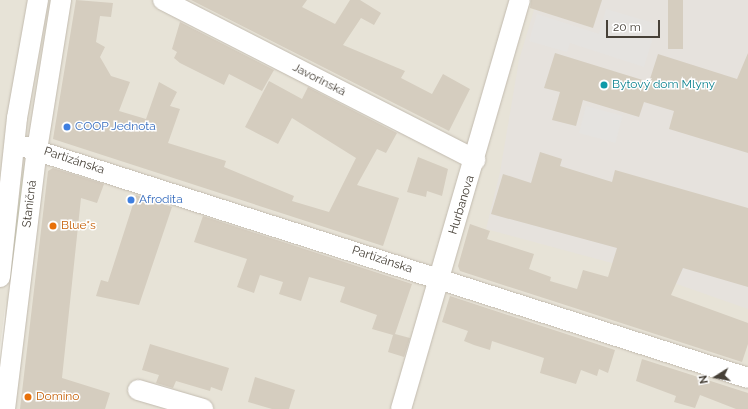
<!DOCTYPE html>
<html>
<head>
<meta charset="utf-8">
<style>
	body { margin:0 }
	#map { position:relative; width:748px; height:409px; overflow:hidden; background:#f3f1e9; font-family:Raleway,sans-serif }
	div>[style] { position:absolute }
	.residential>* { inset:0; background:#e7e3d7 }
	.industrial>* { inset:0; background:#e6e2dd }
	.green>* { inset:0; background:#cee5b4 }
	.parking>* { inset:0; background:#e5e3e0; transform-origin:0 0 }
	.building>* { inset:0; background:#d5cdbf; transform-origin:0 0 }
	.roads { filter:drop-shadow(0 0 1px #c2bbaf) drop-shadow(0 0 1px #c2bbaf) }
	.street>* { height:20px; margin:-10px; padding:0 10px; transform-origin:10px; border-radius:10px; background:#fff }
	.dots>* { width:11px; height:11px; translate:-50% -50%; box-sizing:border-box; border:2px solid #fff; border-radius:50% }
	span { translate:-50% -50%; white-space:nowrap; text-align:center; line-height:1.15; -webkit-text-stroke:3px #fff; paint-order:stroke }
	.street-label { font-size:12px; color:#474138 }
	.culture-label { font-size:12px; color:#0d838f }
	.left { translate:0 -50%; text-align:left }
	.shop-label { font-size:12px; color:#366cbe }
	.food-label { font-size:12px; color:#c56008 }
	.north { position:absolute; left:696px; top:357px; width:40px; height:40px; -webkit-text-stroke:3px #fff; paint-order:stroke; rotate:259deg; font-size:11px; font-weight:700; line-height:16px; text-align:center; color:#474138 }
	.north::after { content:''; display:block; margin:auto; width:14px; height:18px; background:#474138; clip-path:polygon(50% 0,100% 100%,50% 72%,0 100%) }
	.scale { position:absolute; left:606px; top:20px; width:54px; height:18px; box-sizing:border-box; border:2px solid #474138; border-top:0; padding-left:5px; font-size:12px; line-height:14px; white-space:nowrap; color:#474138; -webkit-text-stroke:3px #fff; paint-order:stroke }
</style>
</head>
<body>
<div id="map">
	<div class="residential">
		<i style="clip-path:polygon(0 0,748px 0,748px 409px,0 409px,6px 300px,0 348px)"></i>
	</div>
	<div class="industrial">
		<i style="clip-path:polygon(537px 0,748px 0,748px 309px,634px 269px,486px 229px,500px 172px,519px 60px)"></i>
	</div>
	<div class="green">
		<i style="clip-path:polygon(25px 157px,12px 278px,10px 278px,9px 277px)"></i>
	</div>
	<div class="parking">
		<i style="clip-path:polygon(606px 9px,657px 24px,644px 67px,570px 43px,567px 52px,529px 41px,537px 14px,599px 34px)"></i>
		<i style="left:586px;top:106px;width:38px;height:28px;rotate:15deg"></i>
	</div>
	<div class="building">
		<i style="clip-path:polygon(76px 0,113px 3px,111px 17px,100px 16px,96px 42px,105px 47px,100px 57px,111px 76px,130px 82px,119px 111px,146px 119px,159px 82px,177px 92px,170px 106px,180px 109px,168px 143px,226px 161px,224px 167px,294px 196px,292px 201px,329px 212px,356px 158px,292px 118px,278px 144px,245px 127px,269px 81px,302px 99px,308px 87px,397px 133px,386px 153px,377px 149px,357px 185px,399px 198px,383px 246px,53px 139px)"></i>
		<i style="clip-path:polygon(191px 0,307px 0,302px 7px,335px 24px,350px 0,360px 0,381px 13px,374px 25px,361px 18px,343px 45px,405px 71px,401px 78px,432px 94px,443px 74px,470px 89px,449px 131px)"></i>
		<i style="clip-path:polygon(531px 0,602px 0,593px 28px,530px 8px)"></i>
		<i style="left:668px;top:0;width:15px;height:49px"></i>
		<i style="clip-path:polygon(180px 22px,274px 70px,262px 91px,229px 74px,224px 85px,180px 63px,174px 58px,177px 52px,172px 49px)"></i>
		<i style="clip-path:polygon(555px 53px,649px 82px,658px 54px,737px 79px,748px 53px,748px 153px,669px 129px,674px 111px,644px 102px,639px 117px,583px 100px,576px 126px,552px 120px,560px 92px,544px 88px)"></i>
		<i style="clip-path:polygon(540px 152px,562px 159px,560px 166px,612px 182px,615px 170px,748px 208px,748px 287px,683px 268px,671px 295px,748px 323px,748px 344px,742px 362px,460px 271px,458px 266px,470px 224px,490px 231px,487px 239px,534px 254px,529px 269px,551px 277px,550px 281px,577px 289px,583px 270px,608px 277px,617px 248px,491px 214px,503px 174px,531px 183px)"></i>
		<i style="clip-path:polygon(418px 157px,448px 169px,442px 196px,427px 191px,426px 197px,407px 192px)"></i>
		<i style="clip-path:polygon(53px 168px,104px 184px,97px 203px,81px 198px,62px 378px,110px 393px,105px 409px,20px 409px,48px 171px)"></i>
		<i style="clip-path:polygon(136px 195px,172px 207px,139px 305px,96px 296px,101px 280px,108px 282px)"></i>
		<i style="clip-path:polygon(203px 216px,412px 284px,395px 334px,410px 338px,404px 357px,388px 352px,393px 335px,372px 329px,377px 315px,340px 302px,345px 287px,309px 277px,301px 301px,279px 294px,283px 282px,260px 275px,254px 293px,237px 287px,247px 259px,194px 242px)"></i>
		<i style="clip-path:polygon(450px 296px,615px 350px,608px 373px,599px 369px,597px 376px,581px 370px,576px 384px,540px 373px,544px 358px,492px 341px,490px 350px,474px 345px,464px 341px,468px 331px,442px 322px)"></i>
		<i style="clip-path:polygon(150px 344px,229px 368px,222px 391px,211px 387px,210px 391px,176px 381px,173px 388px,156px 383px,159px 375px,142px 370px)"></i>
		<i style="clip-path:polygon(642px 359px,748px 393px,748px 409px,736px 409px,700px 395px,695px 408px,674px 402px,676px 396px,636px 381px)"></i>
		<i style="clip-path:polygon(255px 377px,295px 390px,289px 409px,272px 409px,248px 402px)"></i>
	</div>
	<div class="roads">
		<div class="street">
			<i style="left:163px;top:0;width:351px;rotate:27.1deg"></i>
			<i style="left:16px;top:144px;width:768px;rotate:17.73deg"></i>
			<i style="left:0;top:277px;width:160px;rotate:-83.9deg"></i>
			<i style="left:17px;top:118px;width:120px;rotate:-79.9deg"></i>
			<i style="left:138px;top:390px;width:68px;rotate:16.3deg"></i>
			<i style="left:5px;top:409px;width:261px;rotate:-83deg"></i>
			<i style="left:37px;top:150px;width:152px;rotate:-80.9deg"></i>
			<i style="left:401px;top:409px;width:426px;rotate:-73.8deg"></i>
		</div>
	</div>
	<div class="dots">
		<i style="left:604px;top:85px;background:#0f9aa8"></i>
		<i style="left:67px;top:127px;background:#3f7fe0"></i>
		<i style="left:131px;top:200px;background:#3f7fe0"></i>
		<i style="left:53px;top:226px;background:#e8710a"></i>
		<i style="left:28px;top:397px;background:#e8710a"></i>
	</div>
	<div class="street-label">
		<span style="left:319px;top:80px;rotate:27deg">Javorinská</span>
		<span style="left:74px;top:161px;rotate:18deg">Partizánska</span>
		<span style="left:30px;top:204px;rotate:-83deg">Staničná</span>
		<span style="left:462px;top:205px;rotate:-73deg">Hurbanova</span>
		<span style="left:382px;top:260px;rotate:18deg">Partizánska</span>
	</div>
	<div class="culture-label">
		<span class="left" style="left:612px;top:85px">Bytový dom Mlyny</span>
	</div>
	<div class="shop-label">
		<span class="left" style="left:75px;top:127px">COOP Jednota</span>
		<span class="left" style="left:139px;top:200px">Afrodita</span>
	</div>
	<div class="food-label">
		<span class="left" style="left:61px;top:226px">Blue*s</span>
		<span class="left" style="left:36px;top:397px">Domino</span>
	</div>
	<div class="north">N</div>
	<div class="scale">20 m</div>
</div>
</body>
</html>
